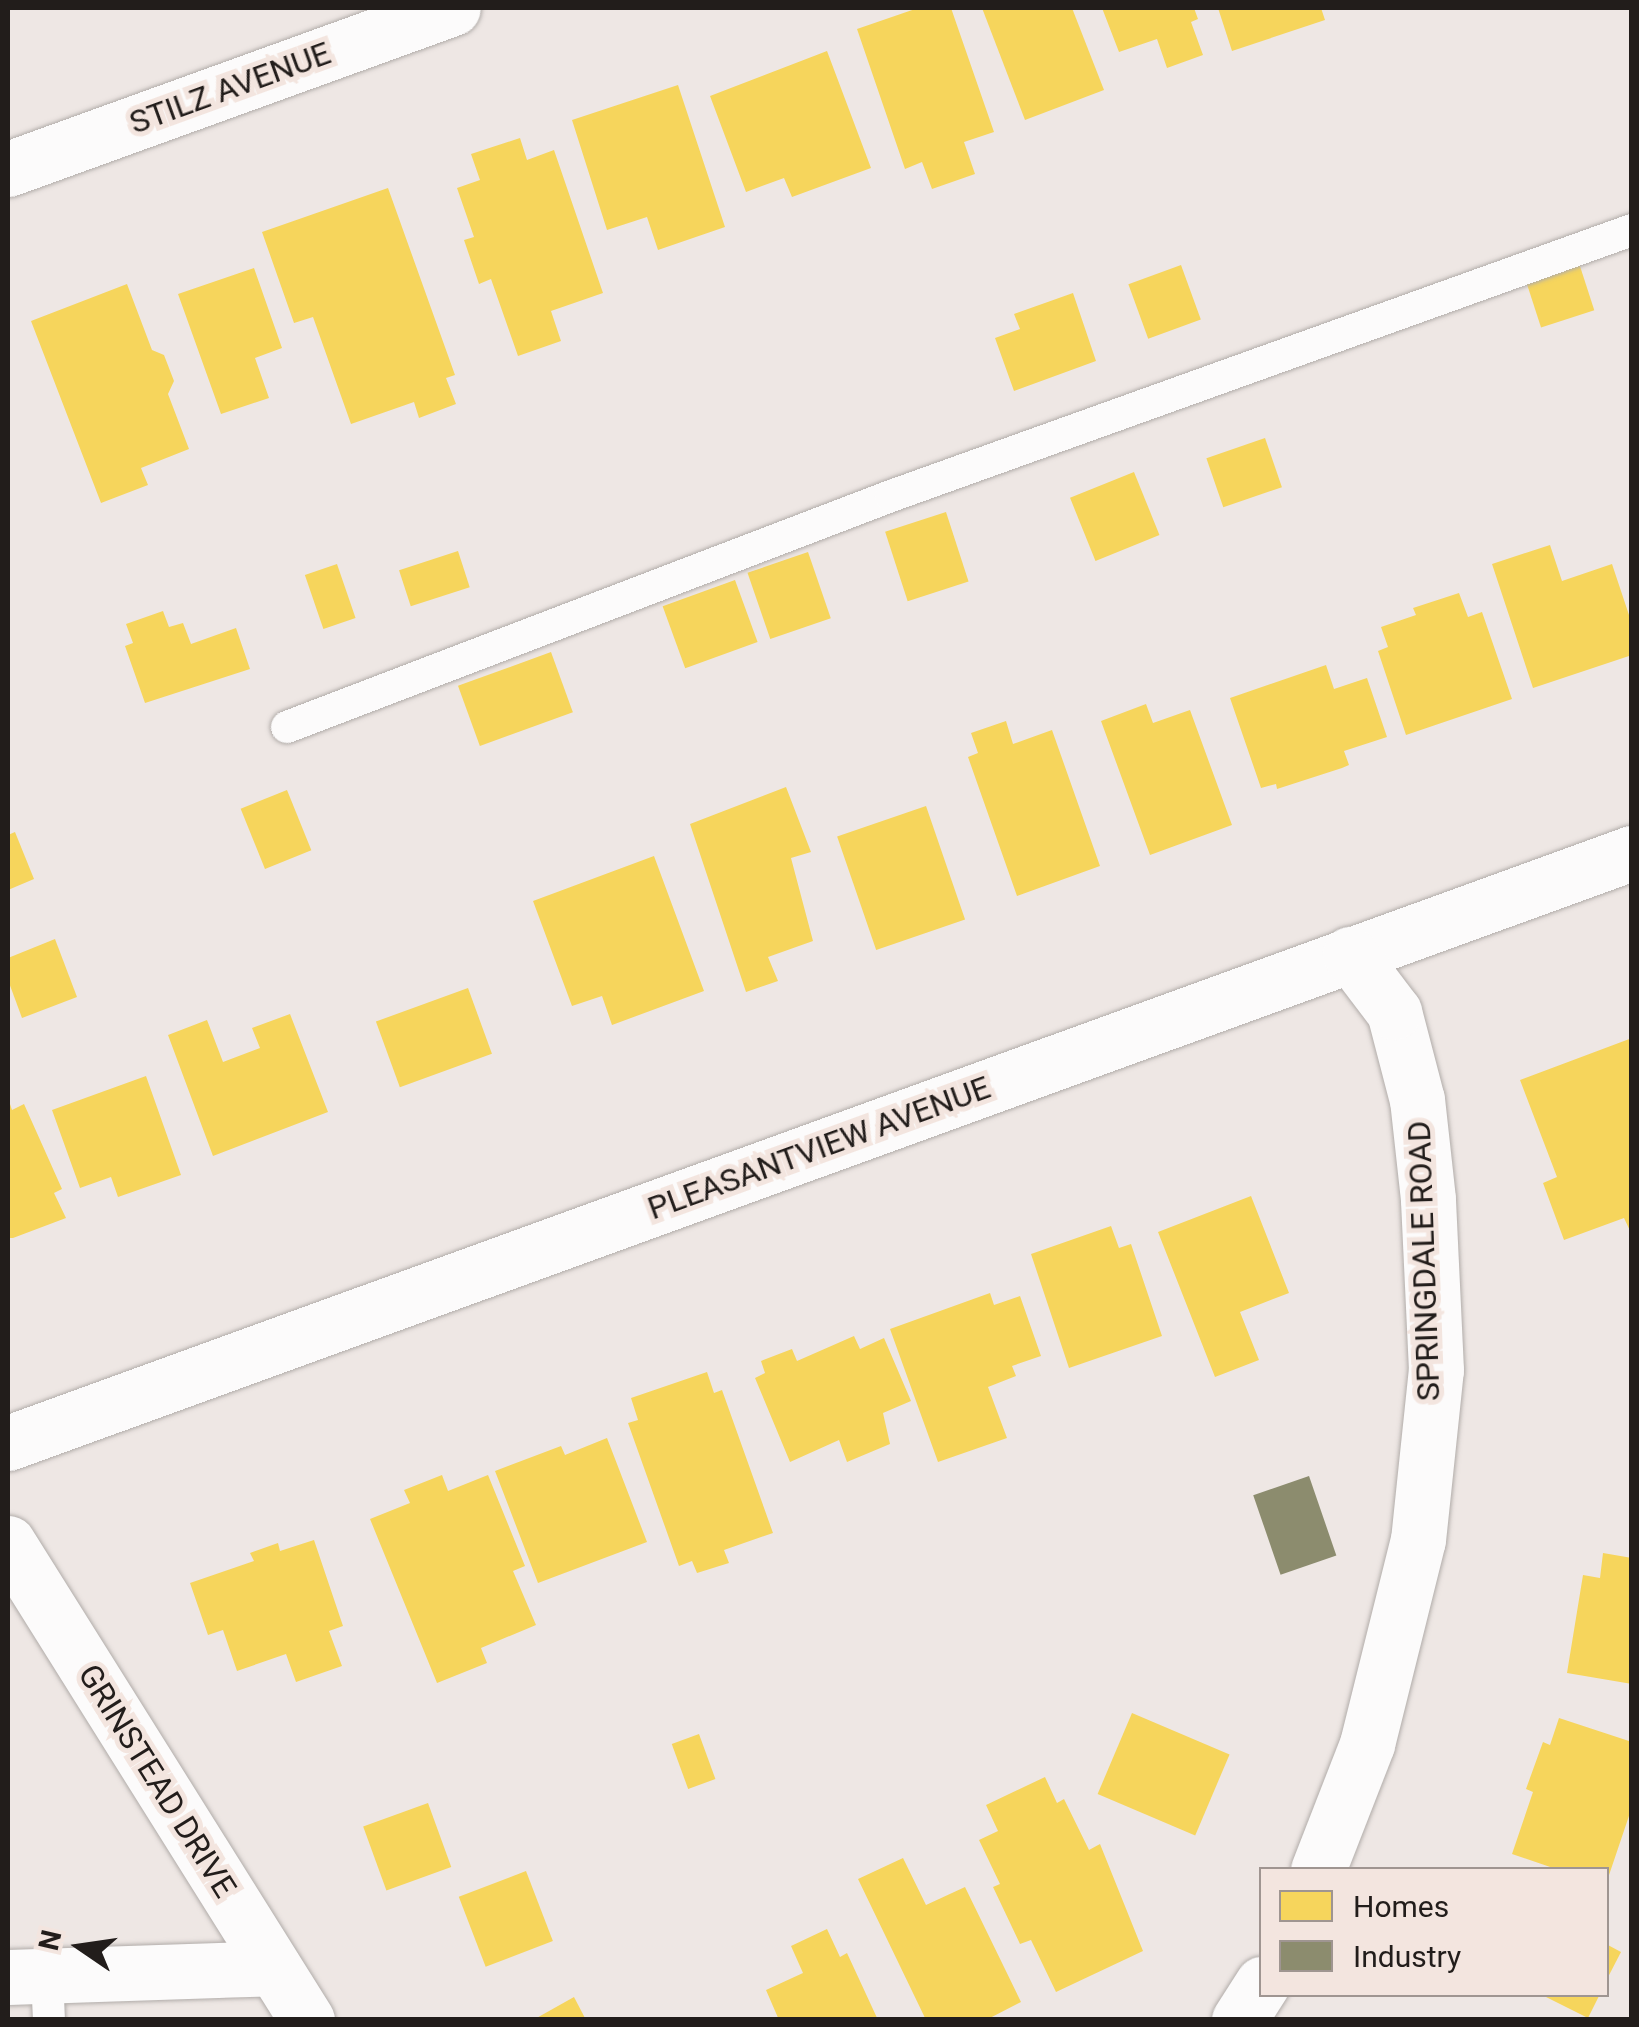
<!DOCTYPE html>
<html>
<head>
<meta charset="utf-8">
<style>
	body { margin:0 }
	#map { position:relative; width:1639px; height:2027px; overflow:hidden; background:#eee7e4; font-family:Roboto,sans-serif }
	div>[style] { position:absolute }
	.homes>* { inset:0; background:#f6d55c; transform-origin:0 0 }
	.industry>* { inset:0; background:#8c8c6e; transform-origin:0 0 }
	.roads { filter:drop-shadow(0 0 2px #b1aca9) drop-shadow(0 0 2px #b1aca9) }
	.service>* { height:32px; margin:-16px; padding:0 16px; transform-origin:16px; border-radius:16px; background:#fcfbfb }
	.minor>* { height:55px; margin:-27.5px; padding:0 27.5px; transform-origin:27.5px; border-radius:27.5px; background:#fcfbfb }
	.tertiary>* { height:55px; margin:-27.5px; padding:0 27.5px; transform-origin:27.5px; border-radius:27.5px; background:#fcfbfb }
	span { translate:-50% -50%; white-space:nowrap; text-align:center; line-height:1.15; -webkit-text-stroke:10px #f3e5df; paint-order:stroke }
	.street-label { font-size:32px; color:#221d1b }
	.frame { position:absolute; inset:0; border:10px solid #221d1b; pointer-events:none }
	.legend { position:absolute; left:1259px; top:1867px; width:350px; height:130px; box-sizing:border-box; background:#f3e5df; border:2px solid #9f9591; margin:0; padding:12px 18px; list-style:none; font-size:30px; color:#221d1b }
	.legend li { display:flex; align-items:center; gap:20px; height:50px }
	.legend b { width:50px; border:2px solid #9f9591 }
	.north { position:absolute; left:30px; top:1897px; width:100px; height:100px; -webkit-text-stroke:8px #f3e5df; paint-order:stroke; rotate:283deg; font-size:28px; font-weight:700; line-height:40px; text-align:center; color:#221d1b }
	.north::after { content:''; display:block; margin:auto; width:35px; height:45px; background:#221d1b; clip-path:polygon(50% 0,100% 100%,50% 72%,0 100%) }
</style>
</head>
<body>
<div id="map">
	<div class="homes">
		<i style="clip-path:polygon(918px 8px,951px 8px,994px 132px,964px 142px,975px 174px,932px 189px,922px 162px,905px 169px,857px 29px)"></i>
		<i style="clip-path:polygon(982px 8px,1072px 8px,1104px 90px,1025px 120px)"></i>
		<i style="clip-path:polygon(1102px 8px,1194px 8px,1198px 19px,1191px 22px,1203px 55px,1167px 68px,1157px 39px,1119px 52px)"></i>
		<i style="clip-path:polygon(1218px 8px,1321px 8px,1325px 20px,1232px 51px)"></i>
		<i style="clip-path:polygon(827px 51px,871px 168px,792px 197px,784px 178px,746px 192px,710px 96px)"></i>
		<i style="clip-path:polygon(678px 85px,725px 227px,658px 250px,647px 217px,607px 230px,572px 120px)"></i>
		<i style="clip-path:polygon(520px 138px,527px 160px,554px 150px,603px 293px,551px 311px,561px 341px,518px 356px,491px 279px,479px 284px,464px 240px,474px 237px,457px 188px,480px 180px,471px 154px)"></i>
		<i style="clip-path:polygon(388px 188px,455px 375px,446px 378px,456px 404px,419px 418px,414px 402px,351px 424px,313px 317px,294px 323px,262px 232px)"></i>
		<i style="left:1577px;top:257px;width:56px;height:56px;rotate:72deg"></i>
		<i style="left:1181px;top:265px;width:58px;height:56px;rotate:70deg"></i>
		<i style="clip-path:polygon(254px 268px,282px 348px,255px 358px,269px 398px,221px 414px,178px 294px)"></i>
		<i style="clip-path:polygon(127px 284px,152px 350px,164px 355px,174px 381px,168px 394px,189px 449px,141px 468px,148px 485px,101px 503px,31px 321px)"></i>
		<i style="clip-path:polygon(1073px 293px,1096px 361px,1014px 391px,995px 338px,1020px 329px,1014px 314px)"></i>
		<i style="left:1265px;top:438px;width:52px;height:62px;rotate:71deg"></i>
		<i style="left:1134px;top:472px;width:68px;height:69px;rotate:68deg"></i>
		<i style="left:946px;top:512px;width:73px;height:64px;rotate:72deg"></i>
		<i style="clip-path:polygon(1550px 545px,1562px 581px,1612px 564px,1632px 624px,1632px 655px,1533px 688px,1492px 564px)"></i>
		<i style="left:458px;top:551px;width:38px;height:62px;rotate:72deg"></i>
		<i style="left:808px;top:552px;width:70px;height:64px;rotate:71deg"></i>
		<i style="left:337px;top:564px;width:57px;height:34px;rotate:71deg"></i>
		<i style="left:735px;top:580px;width:66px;height:77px;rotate:70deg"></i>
		<i style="clip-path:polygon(1459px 593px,1468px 617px,1482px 612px,1512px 699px,1406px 735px,1378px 651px,1388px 647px,1381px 627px,1416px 615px,1413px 608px)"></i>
		<i style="clip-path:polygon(163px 611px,169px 627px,183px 623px,191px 644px,236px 628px,250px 669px,145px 703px,125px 646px,133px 643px,126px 624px)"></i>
		<i style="left:551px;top:652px;width:64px;height:99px;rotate:70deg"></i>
		<i style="clip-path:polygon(1326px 665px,1334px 689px,1367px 678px,1387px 737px,1344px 751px,1349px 765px,1342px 768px,1277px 789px,1276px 784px,1261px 788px,1230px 698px)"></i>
		<i style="clip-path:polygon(1146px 704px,1153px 723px,1190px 710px,1232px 825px,1150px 855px,1101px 721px)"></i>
		<i style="clip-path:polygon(1006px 721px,1013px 744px,1052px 730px,1100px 866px,1017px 896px,968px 757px,978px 753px,971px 733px)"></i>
		<i style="clip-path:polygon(786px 787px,811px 852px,791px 858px,813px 941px,768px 957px,778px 981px,746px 992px,690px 824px)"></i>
		<i style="left:287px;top:790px;width:65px;height:50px;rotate:68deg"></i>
		<i style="left:926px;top:806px;width:120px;height:94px;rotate:71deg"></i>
		<i style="clip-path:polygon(15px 832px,34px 879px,8px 890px,8px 835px)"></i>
		<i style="clip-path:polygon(654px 856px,704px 991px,612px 1025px,602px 996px,572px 1006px,533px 901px)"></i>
		<i style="clip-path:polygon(55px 939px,77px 997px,22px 1018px,8px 980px,8px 958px)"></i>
		<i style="left:468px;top:988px;width:70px;height:98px;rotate:70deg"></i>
		<i style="clip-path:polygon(290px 1014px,328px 1112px,213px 1156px,168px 1035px,207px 1020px,223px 1062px,260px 1048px,252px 1028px)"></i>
		<i style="clip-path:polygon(1632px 1038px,1632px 1235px,1624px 1218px,1564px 1240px,1543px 1183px,1557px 1177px,1520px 1080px)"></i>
		<i style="clip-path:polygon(146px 1076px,181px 1175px,118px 1197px,111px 1177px,80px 1188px,52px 1110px)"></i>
		<i style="clip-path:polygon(8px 1098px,12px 1110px,24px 1104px,62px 1189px,54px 1193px,66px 1218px,13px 1238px,8px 1238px)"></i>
		<i style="clip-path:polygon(1251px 1196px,1289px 1293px,1240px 1312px,1259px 1360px,1215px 1377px,1158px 1232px)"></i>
		<i style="clip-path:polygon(1111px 1226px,1119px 1248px,1131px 1244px,1162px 1336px,1069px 1368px,1031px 1254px)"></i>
		<i style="clip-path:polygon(990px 1293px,994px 1305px,1020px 1296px,1041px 1356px,1012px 1366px,1016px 1376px,988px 1387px,1007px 1438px,938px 1462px,890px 1329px)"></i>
		<i style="clip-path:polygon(854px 1336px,860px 1349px,884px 1338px,911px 1401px,883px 1413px,890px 1444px,847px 1462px,839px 1440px,790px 1462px,755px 1378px,765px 1373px,761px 1361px,792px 1349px,797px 1361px)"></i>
		<i style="clip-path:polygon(707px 1372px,714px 1393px,722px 1390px,773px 1533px,724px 1550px,729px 1563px,697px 1573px,692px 1561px,679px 1566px,628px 1423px,638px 1420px,631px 1398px)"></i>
		<i style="clip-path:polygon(607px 1438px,647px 1542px,538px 1583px,495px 1471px,561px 1446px,565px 1455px)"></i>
		<i style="clip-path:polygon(442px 1475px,448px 1491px,488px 1475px,525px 1566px,513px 1571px,536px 1625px,481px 1648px,487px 1663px,437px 1683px,370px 1519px,410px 1503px,404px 1490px)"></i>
		<i style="clip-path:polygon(314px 1540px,343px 1626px,329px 1631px,342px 1666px,296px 1682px,286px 1654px,237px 1671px,223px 1630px,208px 1635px,190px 1583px,254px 1561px,250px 1553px,278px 1543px,280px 1551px)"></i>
		<i style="clip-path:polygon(1603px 1553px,1632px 1558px,1632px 1684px,1567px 1673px,1583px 1575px,1600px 1578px)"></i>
		<i style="left:1132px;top:1713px;width:106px;height:88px;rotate:23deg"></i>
		<i style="clip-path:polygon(1559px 1718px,1632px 1742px,1632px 1807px,1607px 1881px,1606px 1870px,1559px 1870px,1512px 1854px,1533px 1792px,1526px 1789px,1543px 1742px,1550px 1745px)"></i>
		<i style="left:699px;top:1734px;width:48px;height:29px;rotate:70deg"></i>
		<i style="clip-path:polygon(1045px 1777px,1057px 1803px,1064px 1799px,1089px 1850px,1100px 1844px,1143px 1951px,1056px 1992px,1031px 1940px,1020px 1944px,993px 1887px,1000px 1884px,979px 1840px,998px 1831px,986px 1805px)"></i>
		<i style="left:428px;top:1803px;width:68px;height:69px;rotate:70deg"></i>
		<i style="clip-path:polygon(903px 1858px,926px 1905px,965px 1887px,1021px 2002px,986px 2020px,926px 2020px,858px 1879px)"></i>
		<i style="left:526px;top:1871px;width:75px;height:72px;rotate:69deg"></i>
		<i style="clip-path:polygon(827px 1929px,840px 1957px,847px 1953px,878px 2020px,779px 2020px,766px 1990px,803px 1973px,791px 1946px)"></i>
		<i style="clip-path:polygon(1606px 1944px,1621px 1952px,1606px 1981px)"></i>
		<i style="clip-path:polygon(1540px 1994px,1600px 1994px,1588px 2018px)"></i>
		<i style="clip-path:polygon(574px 1997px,586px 2020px,533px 2020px)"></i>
	</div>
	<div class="industry">
		<i style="left:1309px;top:1476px;width:84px;height:59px;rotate:71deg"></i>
	</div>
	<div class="roads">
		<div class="service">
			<i style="left:287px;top:727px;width:647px;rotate:-20.93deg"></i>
			<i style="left:891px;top:496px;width:787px;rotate:-19.75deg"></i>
			<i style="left:47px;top:1975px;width:45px;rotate:87.5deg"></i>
		</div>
		<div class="minor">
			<i style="left:8px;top:1443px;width:1728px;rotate:-19.97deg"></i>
			<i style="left:1318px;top:1870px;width:135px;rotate:-68.7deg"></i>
			<i style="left:1367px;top:1744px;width:210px;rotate:-76deg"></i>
			<i style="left:1418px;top:1540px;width:171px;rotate:-84deg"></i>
			<i style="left:1436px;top:1370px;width:171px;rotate:-92.7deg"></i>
			<i style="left:1428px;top:1199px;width:100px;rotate:-96.3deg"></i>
			<i style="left:1417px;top:1100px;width:91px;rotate:-104.6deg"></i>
			<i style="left:1394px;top:1012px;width:73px;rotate:-127.2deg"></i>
			<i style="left:8px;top:1977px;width:266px;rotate:-1.9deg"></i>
			<i style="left:1239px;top:2020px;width:43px;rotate:-57.4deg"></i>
		</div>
		<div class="tertiary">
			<i style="left:8px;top:169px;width:473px;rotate:-19.9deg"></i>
			<i style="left:8px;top:1543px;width:563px;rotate:57.92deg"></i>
		</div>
	</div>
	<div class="street-label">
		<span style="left:230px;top:88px;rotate:-20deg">STILZ AVENUE</span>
		<span style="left:819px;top:1148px;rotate:-20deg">PLEASANTVIEW AVENUE</span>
		<span style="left:1424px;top:1261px;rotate:-92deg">SPRINGDALE ROAD</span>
		<span style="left:157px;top:1781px;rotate:58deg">GRINSTEAD DRIVE</span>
	</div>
	<div class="frame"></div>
	<ul class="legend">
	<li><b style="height:28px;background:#f6d55c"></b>Homes</li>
	<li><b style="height:28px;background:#8c8c6e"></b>Industry</li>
	</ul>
	<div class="north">N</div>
</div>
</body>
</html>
